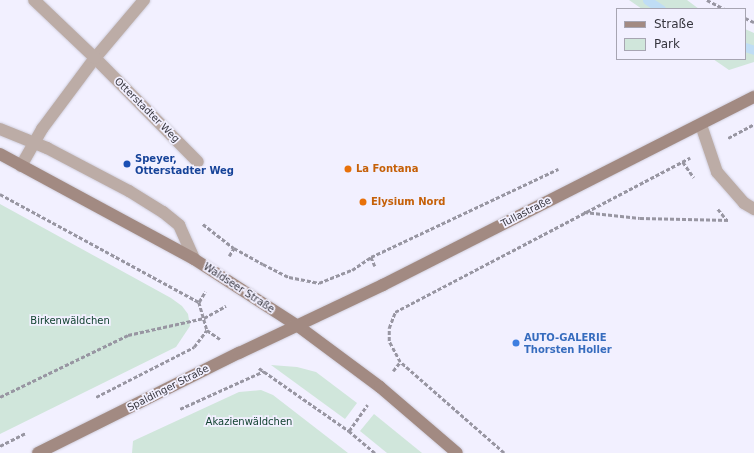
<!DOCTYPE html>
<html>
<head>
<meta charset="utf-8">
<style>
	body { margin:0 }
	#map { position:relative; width:754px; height:453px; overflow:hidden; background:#f2f0ff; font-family:"DejaVu Sans",sans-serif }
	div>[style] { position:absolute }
	.green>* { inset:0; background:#d0e6db }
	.stream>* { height:9px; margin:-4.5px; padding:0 4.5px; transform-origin:4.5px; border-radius:4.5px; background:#bfddf5 }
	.path>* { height:2.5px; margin-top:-1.25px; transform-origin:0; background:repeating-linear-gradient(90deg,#9896a2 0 4px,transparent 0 6px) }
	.roads { filter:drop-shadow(0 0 1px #d0cedc) drop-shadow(0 0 1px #d0cedc) }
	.lane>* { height:12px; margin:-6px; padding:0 6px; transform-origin:6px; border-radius:6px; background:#bcaca6 }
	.street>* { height:12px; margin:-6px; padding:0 6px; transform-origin:6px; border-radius:6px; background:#bcaca6 }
	.secondary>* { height:12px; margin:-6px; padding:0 6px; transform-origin:6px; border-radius:6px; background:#a28a82 }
	.dots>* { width:11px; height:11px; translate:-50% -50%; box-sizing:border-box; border:2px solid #f2f0ff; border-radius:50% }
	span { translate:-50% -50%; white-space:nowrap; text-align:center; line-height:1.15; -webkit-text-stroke:3.5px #f2f0ff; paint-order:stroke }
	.street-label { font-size:10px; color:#36353e }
	.transit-label { font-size:10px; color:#164399; font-weight:700 }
	.left { translate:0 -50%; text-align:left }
	.food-label { font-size:10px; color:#c56008; font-weight:700 }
	.park-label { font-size:10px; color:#114230 }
	.shop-label { font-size:10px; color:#366cbe; font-weight:700 }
	.legend { position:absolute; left:616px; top:8px; width:130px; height:52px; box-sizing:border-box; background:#f2f0ff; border:1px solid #a7a5b2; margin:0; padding:5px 7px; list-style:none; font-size:12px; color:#36353e }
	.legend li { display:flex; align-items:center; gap:8px; height:20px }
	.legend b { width:20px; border:1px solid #a7a5b2 }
</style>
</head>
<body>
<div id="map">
	<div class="green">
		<i style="clip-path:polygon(629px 0,687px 0,699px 9px,642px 9px)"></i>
		<i style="clip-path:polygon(745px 29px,754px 33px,754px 62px,729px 70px,713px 59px,745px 59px)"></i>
		<i style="clip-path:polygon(0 204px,171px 298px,182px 306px,188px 314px,190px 326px,176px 347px,0 434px)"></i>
		<i style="clip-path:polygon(271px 365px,297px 367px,316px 372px,357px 403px,345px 419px)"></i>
		<i style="clip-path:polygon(261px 390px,273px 395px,348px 453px,132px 453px,133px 441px,239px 392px)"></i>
		<i style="clip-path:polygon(374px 414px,422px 453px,387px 453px,360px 431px)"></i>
	</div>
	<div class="stream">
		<i style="left:647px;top:0;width:17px;rotate:33deg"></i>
		<i style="left:745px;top:47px;width:9px;rotate:18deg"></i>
	</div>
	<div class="path">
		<i style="left:707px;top:0;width:20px;rotate:27deg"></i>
		<i style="left:745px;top:18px;width:10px;rotate:24deg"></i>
		<i style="left:728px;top:138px;width:30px;rotate:-28deg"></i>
		<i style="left:683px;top:162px;width:19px;rotate:55deg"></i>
		<i style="left:0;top:194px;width:226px;rotate:28.5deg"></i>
		<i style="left:199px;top:302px;width:29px;rotate:74deg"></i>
		<i style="left:207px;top:330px;width:16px;rotate:35deg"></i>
		<i style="left:718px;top:209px;width:13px;rotate:51deg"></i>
		<i style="left:584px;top:212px;width:56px;rotate:6.1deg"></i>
		<i style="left:640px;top:218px;width:90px;rotate:1.3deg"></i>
		<i style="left:203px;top:224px;width:39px;rotate:38deg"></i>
		<i style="left:234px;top:248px;width:33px;rotate:29deg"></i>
		<i style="left:263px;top:264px;width:29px;rotate:27deg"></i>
		<i style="left:289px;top:277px;width:31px;rotate:11deg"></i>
		<i style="left:319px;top:283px;width:35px;rotate:-22deg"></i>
		<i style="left:352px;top:270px;width:23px;rotate:-34deg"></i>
		<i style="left:371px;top:257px;width:207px;rotate:-25.2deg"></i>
		<i style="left:229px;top:256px;width:9px;rotate:-58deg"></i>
		<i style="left:371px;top:257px;width:10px;rotate:66deg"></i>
		<i style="left:199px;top:302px;width:12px;rotate:-59deg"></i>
		<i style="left:259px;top:368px;width:110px;rotate:35deg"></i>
		<i style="left:349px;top:431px;width:34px;rotate:40deg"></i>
		<i style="left:393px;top:371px;width:11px;rotate:-52deg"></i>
		<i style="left:0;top:397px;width:142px;rotate:-25.8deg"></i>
		<i style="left:128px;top:335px;width:78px;rotate:-12.6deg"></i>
		<i style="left:204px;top:318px;width:25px;rotate:-29deg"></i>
		<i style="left:96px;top:397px;width:110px;rotate:-27deg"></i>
		<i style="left:194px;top:347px;width:21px;rotate:-53deg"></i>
		<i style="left:180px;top:409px;width:92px;rotate:-24.3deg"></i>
		<i style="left:349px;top:431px;width:32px;rotate:-55deg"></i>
		<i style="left:0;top:446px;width:29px;rotate:-27deg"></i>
		<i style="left:504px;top:453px;width:138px;rotate:-138.8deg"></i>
		<i style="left:400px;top:362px;width:24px;rotate:-118deg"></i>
		<i style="left:389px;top:341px;width:13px;rotate:-90deg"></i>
		<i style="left:389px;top:328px;width:17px;rotate:-69deg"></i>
		<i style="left:395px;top:312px;width:333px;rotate:-27.6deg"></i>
	</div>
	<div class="roads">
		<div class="lane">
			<i style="left:0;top:129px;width:51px;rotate:22deg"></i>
			<i style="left:47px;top:148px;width:93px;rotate:27.7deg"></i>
			<i style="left:129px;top:191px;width:40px;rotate:32deg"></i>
			<i style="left:163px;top:212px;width:21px;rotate:39deg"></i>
			<i style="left:179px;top:225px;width:37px;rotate:66deg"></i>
		</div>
		<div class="street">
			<i style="left:144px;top:0;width:76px;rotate:130.2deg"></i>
			<i style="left:95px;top:58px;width:146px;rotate:45.3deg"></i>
			<i style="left:701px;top:125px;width:50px;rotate:71.2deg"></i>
			<i style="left:717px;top:172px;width:41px;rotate:48.9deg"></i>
			<i style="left:744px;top:203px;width:12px;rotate:31deg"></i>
			<i style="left:21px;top:166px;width:43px;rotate:-60.4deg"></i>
			<i style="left:42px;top:129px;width:89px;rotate:-53.3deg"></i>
			<i style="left:95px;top:58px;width:84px;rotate:-136.4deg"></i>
		</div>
		<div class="secondary">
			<i style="left:0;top:154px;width:221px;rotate:28.4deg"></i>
			<i style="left:194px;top:259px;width:124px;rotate:32.8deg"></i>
			<i style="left:298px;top:326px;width:102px;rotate:36.6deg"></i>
			<i style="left:380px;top:387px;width:101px;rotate:40.6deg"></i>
			<i style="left:38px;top:453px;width:225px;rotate:-26.5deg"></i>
			<i style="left:239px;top:353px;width:159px;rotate:-25.3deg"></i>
			<i style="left:383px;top:285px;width:416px;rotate:-26.9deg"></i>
		</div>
	</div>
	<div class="dots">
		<i style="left:127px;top:164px;background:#1a4fb4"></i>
		<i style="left:348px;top:169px;background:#e8710a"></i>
		<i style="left:363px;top:202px;background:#e8710a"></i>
		<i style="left:516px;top:343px;background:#3f7fe0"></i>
	</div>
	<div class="street-label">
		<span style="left:147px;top:110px;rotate:45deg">Otterstadter Weg</span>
		<span style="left:526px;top:212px;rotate:-27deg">Tullastraße</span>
		<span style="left:239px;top:288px;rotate:33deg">Waldseer Straße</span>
		<span style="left:168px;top:388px;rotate:-27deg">Spaldinger Straße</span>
	</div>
	<div class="transit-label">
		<span class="left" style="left:135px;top:164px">Speyer,<br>Otterstadter Weg</span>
	</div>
	<div class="food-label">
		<span class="left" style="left:356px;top:169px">La Fontana</span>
		<span class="left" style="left:371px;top:202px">Elysium Nord</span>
	</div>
	<div class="park-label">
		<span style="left:70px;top:321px">Birkenwäldchen</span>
		<span style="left:249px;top:422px">Akazienwäldchen</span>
	</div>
	<div class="shop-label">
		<span class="left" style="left:524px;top:343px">AUTO-GALERIE<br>Thorsten Holler</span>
	</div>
	<ul class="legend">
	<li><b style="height:5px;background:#a28a82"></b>Straße</li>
	<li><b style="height:11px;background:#d0e6db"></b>Park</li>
	</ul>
</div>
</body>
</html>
